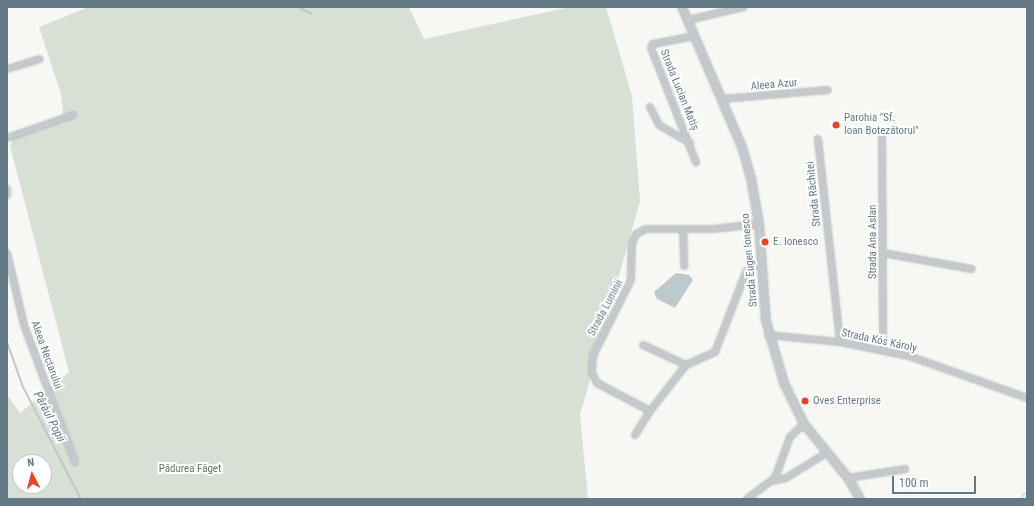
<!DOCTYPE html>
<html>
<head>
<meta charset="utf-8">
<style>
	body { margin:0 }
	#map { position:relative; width:1034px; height:506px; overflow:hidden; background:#f7f7f3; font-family:"Roboto Condensed",sans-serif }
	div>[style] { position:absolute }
	.green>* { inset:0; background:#d8dfd4 }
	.water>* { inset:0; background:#bcc9cd }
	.stream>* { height:1.5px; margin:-0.75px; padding:0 0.75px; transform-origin:0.75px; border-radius:0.75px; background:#bcc9cd }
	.roads { filter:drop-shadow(0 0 1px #b6bcc0) drop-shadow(0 0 1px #b6bcc0) }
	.minor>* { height:6px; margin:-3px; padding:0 3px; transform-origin:3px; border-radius:3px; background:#c4c9cb }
	.tertiary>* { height:8px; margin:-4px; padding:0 4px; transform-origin:4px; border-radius:4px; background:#c4c9cb }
	.secondary>* { height:9px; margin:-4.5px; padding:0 4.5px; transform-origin:4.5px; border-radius:4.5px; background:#fff }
	.dots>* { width:11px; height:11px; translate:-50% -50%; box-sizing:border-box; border:2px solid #fff; border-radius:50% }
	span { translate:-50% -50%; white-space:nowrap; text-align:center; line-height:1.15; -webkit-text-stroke:4px #fff; paint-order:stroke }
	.street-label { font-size:11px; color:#647986 }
	.poi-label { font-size:11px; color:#647986 }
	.left { translate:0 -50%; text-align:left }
	.park-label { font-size:11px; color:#66785f }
	.water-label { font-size:12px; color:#607b83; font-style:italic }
	.frame { position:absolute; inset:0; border:8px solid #647986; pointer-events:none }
	.north { position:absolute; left:12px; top:454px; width:40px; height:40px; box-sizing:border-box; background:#fff; border:1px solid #c1c9cf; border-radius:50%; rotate:354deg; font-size:11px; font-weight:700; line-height:16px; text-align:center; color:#647986 }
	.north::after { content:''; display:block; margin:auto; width:14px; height:18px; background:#ec431e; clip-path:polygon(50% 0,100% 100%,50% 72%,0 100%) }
	.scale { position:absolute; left:892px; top:476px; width:84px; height:18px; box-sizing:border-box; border:2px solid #647986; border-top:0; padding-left:5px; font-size:12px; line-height:14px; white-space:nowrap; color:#647986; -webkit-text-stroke:3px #fff; paint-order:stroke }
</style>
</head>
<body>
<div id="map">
	<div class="green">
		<i style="clip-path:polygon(evenodd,89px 7px,409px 7px,424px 39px,570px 7px,606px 7px,632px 96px,640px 201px,580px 415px,588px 499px,7px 499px,7px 395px,20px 413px,69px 372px,10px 146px,13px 139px,64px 121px,61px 94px,39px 27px,89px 7px,20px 462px,44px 462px,44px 486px,20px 486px,20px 462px)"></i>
	</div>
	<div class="water">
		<i style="clip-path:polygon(676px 273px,689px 275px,693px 280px,675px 308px,657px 299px,654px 292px)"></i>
	</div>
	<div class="stream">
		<i style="left:298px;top:7px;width:14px;rotate:25deg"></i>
		<i style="left:7px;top:341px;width:48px;rotate:70.4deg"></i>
		<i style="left:23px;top:386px;width:127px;rotate:62.8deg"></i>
	</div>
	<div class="roads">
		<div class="minor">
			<i style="left:688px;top:20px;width:57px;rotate:-13.1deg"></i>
			<i style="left:695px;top:36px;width:43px;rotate:169.2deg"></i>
			<i style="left:653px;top:44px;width:4px;rotate:117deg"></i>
			<i style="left:651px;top:48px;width:123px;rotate:68.5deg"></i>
			<i style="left:7px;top:69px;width:34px;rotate:-17deg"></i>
			<i style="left:722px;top:99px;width:106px;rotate:-4.9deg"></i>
			<i style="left:650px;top:107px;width:20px;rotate:63deg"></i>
			<i style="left:659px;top:125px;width:36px;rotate:30deg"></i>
			<i style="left:882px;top:135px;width:215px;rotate:89.7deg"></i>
			<i style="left:7px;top:138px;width:70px;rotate:-19.2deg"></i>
			<i style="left:818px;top:139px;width:204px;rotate:83.8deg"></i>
			<i style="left:7px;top:189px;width:6px;rotate:90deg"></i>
			<i style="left:759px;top:224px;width:46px;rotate:173.8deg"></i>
			<i style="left:713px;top:229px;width:67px;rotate:180deg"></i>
			<i style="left:646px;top:229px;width:11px;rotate:153deg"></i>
			<i style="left:636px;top:234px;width:11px;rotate:112deg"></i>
			<i style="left:632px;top:244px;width:36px;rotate:92deg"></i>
			<i style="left:631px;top:280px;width:85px;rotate:116.6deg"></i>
			<i style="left:593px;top:356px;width:16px;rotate:94deg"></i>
			<i style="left:592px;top:372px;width:12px;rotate:66deg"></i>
			<i style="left:597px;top:383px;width:60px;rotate:27.8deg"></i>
			<i style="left:650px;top:411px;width:58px;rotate:-52deg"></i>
			<i style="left:686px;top:365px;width:32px;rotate:-24deg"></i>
			<i style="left:715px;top:352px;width:86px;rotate:-68.8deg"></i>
			<i style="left:746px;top:272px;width:8px;rotate:-50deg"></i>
			<i style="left:751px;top:266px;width:10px;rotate:-11deg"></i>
			<i style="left:683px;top:229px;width:37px;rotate:88deg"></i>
			<i style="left:7px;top:253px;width:74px;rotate:76.7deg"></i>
			<i style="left:24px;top:325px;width:146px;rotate:69.6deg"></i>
			<i style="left:883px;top:253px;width:90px;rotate:10.2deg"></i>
			<i style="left:768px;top:335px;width:72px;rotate:5.6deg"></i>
			<i style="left:840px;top:342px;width:70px;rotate:11.5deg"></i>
			<i style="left:909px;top:356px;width:125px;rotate:19.6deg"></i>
			<i style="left:643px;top:345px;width:47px;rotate:24.9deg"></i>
			<i style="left:635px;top:435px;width:28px;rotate:-58deg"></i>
			<i style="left:848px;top:478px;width:58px;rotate:-9deg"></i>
			<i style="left:772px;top:481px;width:14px;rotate:-12deg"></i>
			<i style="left:786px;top:478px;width:49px;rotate:-31.8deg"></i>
			<i style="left:747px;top:499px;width:35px;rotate:-37deg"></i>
			<i style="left:775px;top:478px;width:44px;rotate:-69.9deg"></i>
			<i style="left:790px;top:437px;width:19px;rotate:-43deg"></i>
		</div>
		<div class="tertiary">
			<i style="left:682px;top:7px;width:152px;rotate:66.8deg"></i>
			<i style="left:742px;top:147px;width:32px;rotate:74deg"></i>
			<i style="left:751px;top:178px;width:47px;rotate:80.1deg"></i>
			<i style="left:759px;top:224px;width:97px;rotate:85.9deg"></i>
			<i style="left:766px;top:321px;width:65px;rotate:73.8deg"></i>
			<i style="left:784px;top:383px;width:46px;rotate:64deg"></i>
			<i style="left:804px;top:424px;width:70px;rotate:50.8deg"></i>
			<i style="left:848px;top:478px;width:24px;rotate:60deg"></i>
		</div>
		<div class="secondary">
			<i style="left:1027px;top:499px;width:1px;rotate:-90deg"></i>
		</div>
	</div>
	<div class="dots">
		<i style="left:836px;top:125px;background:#ec431e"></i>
		<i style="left:765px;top:242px;background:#ec431e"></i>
		<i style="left:805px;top:401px;background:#ec431e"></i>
	</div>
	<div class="street-label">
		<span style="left:774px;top:85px;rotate:-5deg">Aleea Azur</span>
		<span style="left:679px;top:90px;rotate:68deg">Strada Lucian Matiș</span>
		<span style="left:814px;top:194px;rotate:-96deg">Strada Răchitei</span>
		<span style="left:873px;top:242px;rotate:-90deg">Strada Ana Aslan</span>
		<span style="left:750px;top:260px;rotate:-95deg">Strada Eugen Ionesco</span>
		<span style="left:606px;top:308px;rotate:-62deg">Strada Luminii</span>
		<span style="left:879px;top:341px;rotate:12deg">Strada Kós Károly</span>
		<span style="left:46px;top:355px;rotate:70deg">Aleea Nectarului</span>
	</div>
	<div class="poi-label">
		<span class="left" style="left:844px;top:125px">Parohia "Sf.<br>Ioan Botezătorul"</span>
		<span class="left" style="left:773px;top:242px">E. Ionesco</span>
		<span class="left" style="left:813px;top:401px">Oves Enterprise</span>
	</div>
	<div class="park-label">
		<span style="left:190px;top:469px">Pădurea Făget</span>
	</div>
	<div class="water-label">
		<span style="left:49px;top:417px;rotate:63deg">Pârâul Popii</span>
	</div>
	<div class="frame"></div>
	<div class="north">N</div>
	<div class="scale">100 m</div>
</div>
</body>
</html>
